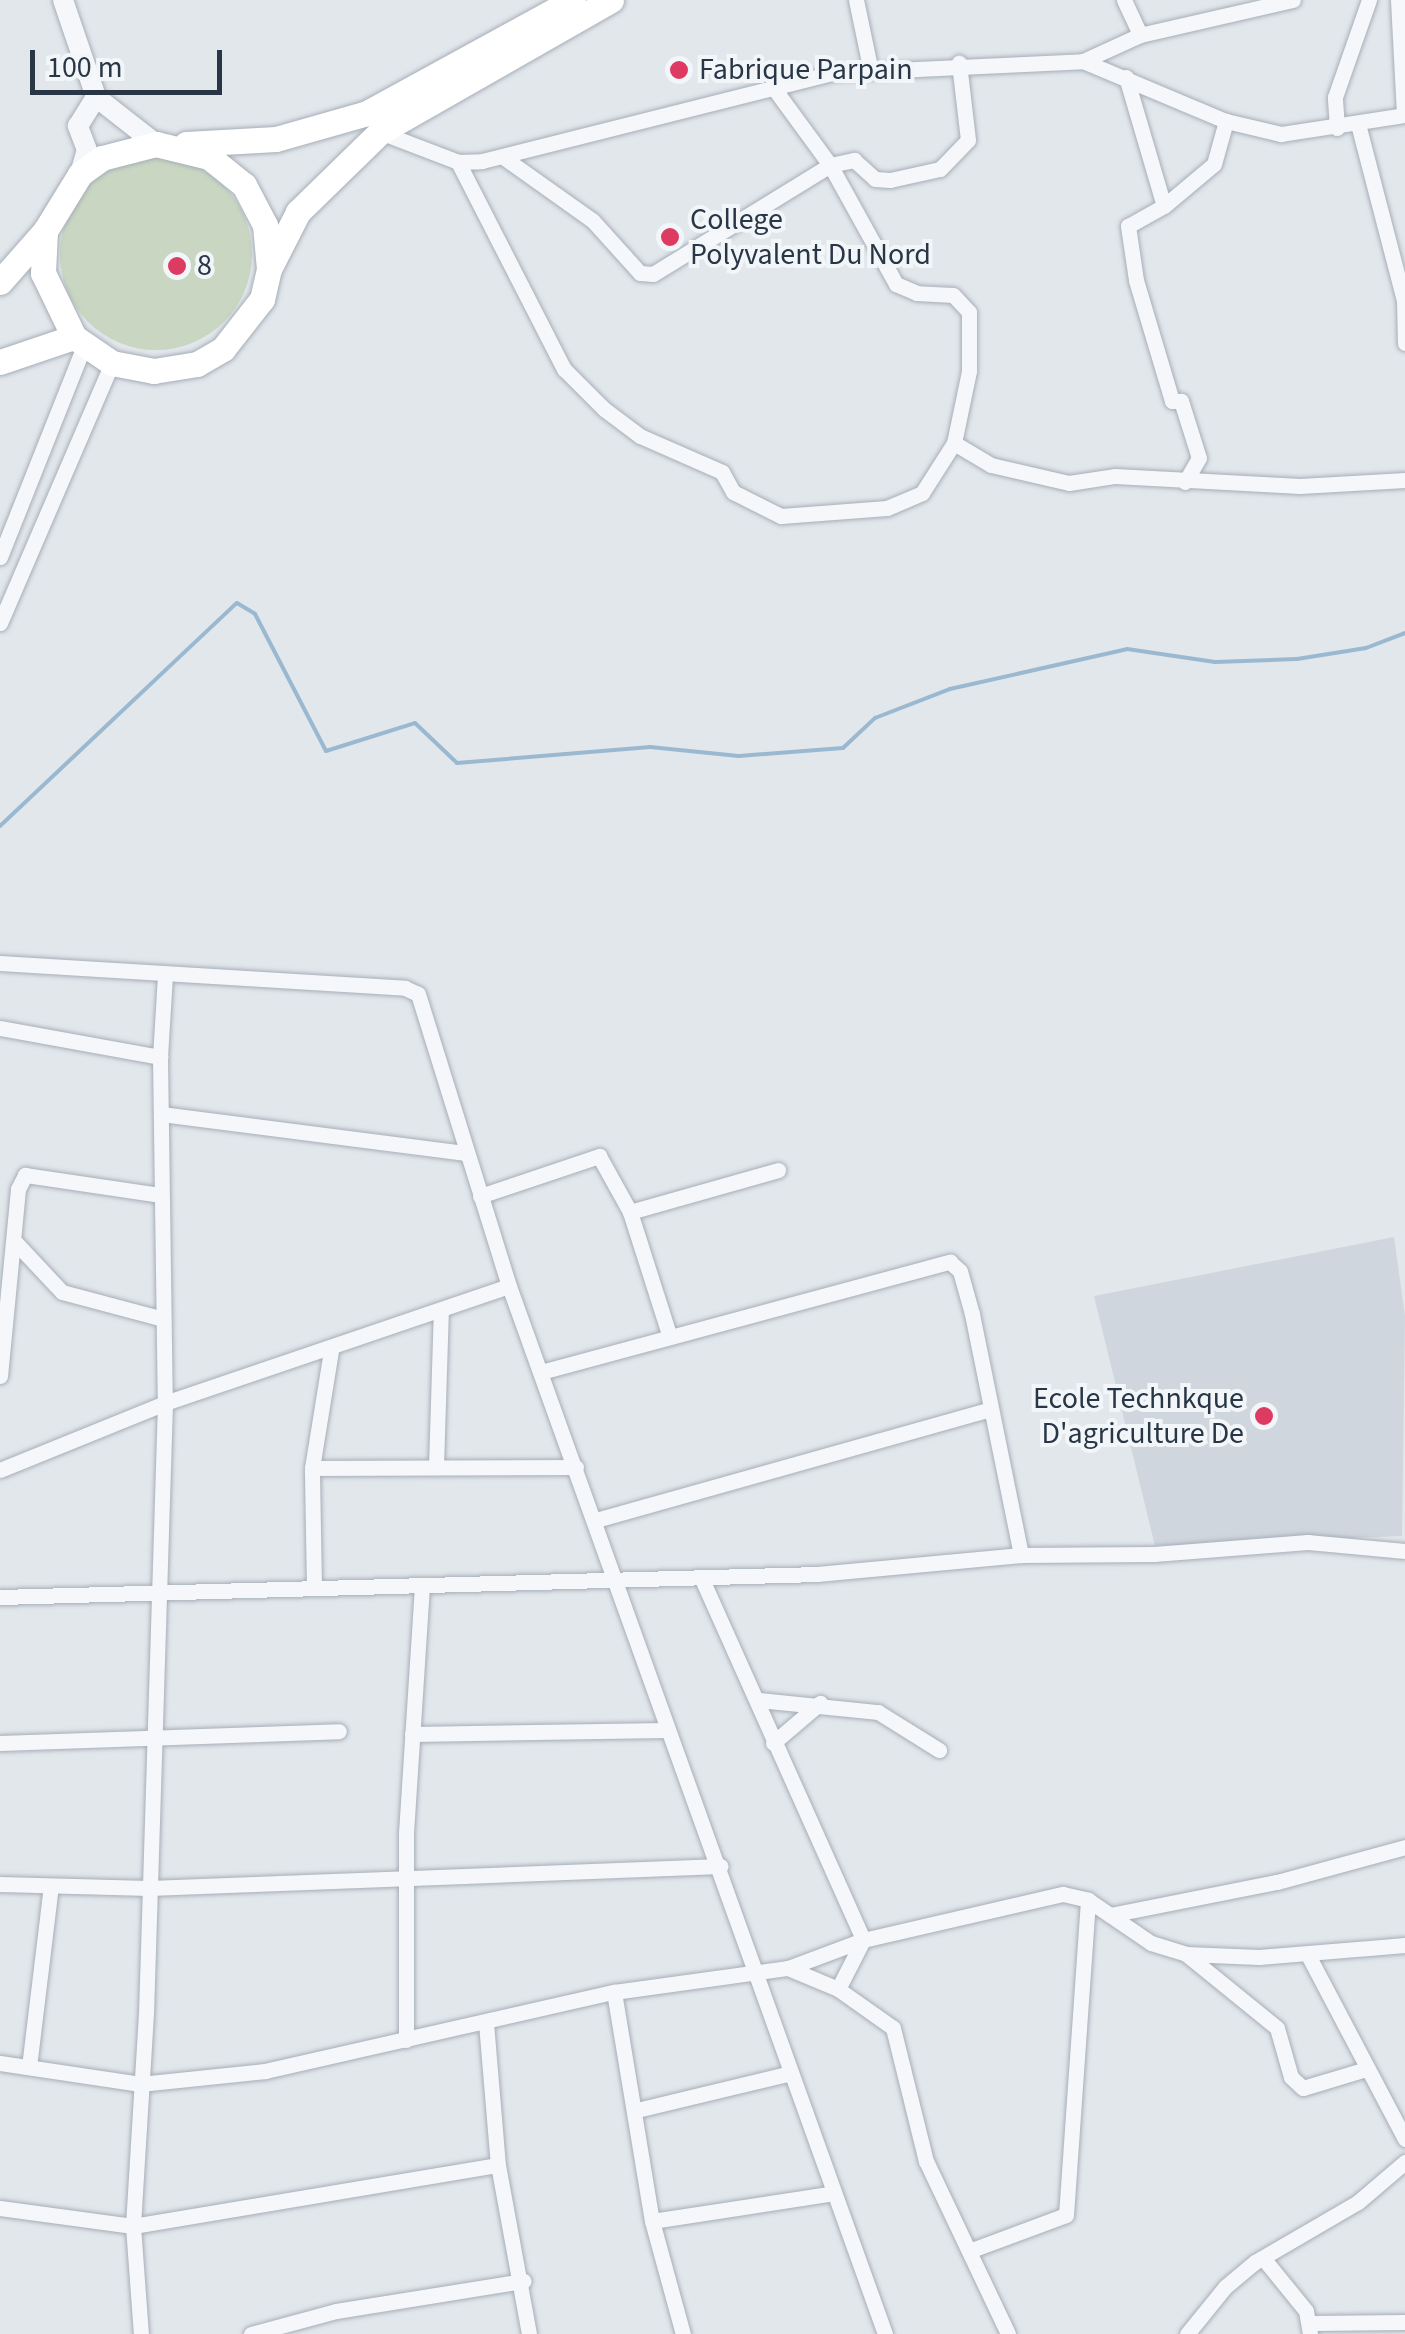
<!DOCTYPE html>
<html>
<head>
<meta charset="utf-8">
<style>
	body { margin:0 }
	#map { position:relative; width:1405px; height:2334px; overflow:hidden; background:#e2e7ec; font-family:"Source Sans 3",sans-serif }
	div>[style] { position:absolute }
	.built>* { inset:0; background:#d0d6de }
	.green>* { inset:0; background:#c9d7c2 }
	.round { border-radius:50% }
	.stream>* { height:4px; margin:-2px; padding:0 2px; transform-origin:2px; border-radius:2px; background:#9ab9d0 }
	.roads { filter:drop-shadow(0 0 2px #a6aeb7) drop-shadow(0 0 2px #a6aeb7) }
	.minor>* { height:15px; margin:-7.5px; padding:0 7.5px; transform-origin:7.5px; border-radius:7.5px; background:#f6f7fa }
	.tertiary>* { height:20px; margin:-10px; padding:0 10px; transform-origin:10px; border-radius:10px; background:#f6f7fa }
	.primary>* { height:25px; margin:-12.5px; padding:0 12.5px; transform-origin:12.5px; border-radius:12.5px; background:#fff }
	.dots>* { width:28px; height:28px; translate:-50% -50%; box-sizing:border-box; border:5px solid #f2f6f9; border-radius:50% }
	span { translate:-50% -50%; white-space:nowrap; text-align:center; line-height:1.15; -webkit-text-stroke:8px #f2f6f9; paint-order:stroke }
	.poi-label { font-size:30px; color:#283646 }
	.left { translate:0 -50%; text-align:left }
	.right { translate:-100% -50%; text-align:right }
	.scale { position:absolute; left:30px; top:50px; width:192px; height:45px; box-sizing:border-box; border:5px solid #283646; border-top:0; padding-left:12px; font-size:30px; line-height:35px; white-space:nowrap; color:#283646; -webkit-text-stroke:8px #f2f6f9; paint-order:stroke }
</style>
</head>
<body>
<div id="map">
	<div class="built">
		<i style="clip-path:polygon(1394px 1237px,1405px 1316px,1402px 1536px,1155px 1546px,1094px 1296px)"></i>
	</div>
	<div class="green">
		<i class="round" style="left:60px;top:158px;width:192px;height:192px"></i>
	</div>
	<div class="stream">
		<i style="left:0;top:826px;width:325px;rotate:-43.3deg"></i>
		<i style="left:237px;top:603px;width:21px;rotate:31deg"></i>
		<i style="left:255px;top:614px;width:154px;rotate:62.6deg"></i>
		<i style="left:326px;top:751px;width:93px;rotate:-17.5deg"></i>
		<i style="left:415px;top:723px;width:58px;rotate:43.6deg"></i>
		<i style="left:457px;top:763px;width:194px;rotate:-4.7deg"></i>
		<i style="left:650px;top:747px;width:89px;rotate:5.8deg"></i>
		<i style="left:739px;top:756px;width:104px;rotate:-4.4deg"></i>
		<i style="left:843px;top:748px;width:44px;rotate:-43.2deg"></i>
		<i style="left:875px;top:718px;width:80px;rotate:-21.1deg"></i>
		<i style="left:950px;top:689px;width:181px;rotate:-12.7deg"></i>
		<i style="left:1127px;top:649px;width:89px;rotate:8.4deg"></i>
		<i style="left:1215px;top:662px;width:82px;rotate:-2.1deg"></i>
		<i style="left:1297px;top:659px;width:70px;rotate:-9.1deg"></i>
		<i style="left:1366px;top:648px;width:42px;rotate:-21deg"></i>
	</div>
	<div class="roads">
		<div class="minor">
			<i style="left:856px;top:0;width:68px;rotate:78.2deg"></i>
			<i style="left:1124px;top:0;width:38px;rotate:65deg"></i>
			<i style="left:1398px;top:0;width:115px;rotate:87deg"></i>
			<i style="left:1083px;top:61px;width:155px;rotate:22.8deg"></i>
			<i style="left:1226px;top:121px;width:57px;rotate:13.3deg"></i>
			<i style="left:1281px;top:134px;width:125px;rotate:-8.7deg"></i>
			<i style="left:1126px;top:77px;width:134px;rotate:73.6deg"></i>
			<i style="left:1358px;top:124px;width:182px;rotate:75.4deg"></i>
			<i style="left:1404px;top:300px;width:43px;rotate:88.7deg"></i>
			<i style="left:1337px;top:128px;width:31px;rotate:-94deg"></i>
			<i style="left:1335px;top:97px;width:103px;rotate:-70.7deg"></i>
			<i style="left:380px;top:132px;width:84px;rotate:21deg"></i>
			<i style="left:458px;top:162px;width:24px;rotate:-2deg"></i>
			<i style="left:482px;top:161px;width:361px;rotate:-14.1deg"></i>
			<i style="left:832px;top:73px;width:251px;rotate:-2.7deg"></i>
			<i style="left:1083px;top:61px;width:63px;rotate:-24.5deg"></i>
			<i style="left:1140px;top:35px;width:157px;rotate:-12.9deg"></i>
			<i style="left:503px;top:157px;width:110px;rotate:35.4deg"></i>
			<i style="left:593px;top:221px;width:70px;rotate:47.9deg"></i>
			<i style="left:640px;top:273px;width:13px;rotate:4deg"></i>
			<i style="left:653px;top:274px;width:208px;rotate:-31.6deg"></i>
			<i style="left:830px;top:165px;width:25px;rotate:-12deg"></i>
			<i style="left:854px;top:160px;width:28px;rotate:42deg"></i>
			<i style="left:875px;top:179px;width:15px;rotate:4deg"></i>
			<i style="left:890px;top:180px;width:51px;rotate:-12.4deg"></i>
			<i style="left:940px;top:169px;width:40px;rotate:-46deg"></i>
			<i style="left:968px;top:140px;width:78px;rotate:-96.7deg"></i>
			<i style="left:458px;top:162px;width:233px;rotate:62.9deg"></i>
			<i style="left:564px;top:369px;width:57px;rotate:45deg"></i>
			<i style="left:604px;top:409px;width:45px;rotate:36.9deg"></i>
			<i style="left:640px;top:436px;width:90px;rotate:23.7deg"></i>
			<i style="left:722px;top:472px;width:23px;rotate:61deg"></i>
			<i style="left:733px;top:492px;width:54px;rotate:26.6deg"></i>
			<i style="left:781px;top:516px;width:106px;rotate:-4.3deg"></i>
			<i style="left:887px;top:508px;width:38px;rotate:-23deg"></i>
			<i style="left:922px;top:493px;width:59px;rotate:-57.4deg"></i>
			<i style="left:954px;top:443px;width:74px;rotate:-78.2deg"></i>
			<i style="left:969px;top:371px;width:59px;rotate:-90deg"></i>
			<i style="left:969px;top:312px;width:23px;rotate:-133deg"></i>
			<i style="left:953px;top:295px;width:36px;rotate:-177deg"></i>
			<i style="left:917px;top:293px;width:23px;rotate:-157deg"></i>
			<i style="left:896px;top:284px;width:136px;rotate:-119deg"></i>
			<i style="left:830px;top:165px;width:97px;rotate:-126.2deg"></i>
			<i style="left:954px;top:443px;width:43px;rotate:30.7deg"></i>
			<i style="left:991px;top:465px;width:80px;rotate:13deg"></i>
			<i style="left:1069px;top:483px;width:47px;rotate:-8.7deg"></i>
			<i style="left:1115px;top:476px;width:185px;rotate:3.1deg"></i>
			<i style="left:1300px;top:486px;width:105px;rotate:-3.3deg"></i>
			<i style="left:1185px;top:482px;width:28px;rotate:-60deg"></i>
			<i style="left:1199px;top:458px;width:60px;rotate:-107.5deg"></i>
			<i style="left:1181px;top:401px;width:9px;rotate:180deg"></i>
			<i style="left:1172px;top:401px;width:126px;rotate:-106.6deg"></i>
			<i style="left:1136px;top:280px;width:55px;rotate:-98.4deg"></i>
			<i style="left:1128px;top:226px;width:41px;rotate:-29.1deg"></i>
			<i style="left:1164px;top:206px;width:65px;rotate:-40deg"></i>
			<i style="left:1214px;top:164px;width:45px;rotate:-74.4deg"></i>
			<i style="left:0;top:557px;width:227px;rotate:-68.3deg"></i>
			<i style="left:0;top:623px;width:283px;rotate:-66.7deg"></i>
			<i style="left:0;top:963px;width:406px;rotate:3.5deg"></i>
			<i style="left:405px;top:988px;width:14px;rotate:25deg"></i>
			<i style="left:418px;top:994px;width:306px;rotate:72.7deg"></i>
			<i style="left:509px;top:1286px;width:1113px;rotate:70.26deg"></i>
			<i style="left:0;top:1028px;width:163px;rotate:10.3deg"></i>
			<i style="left:160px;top:1057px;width:346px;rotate:89.2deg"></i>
			<i style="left:165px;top:1403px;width:610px;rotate:91.78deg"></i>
			<i style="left:146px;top:2013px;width:213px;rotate:93.5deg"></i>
			<i style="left:133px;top:2226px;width:108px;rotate:85.8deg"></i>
			<i style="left:160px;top:1057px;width:81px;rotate:-86.5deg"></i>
			<i style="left:161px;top:1114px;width:306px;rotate:7.3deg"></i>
			<i style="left:480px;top:1196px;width:126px;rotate:-18.6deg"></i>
			<i style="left:599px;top:1156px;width:64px;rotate:61deg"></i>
			<i style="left:630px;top:1212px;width:131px;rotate:72.3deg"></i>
			<i style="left:630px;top:1212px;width:154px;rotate:-15.8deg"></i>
			<i style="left:16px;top:1243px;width:67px;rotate:46.8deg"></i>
			<i style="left:62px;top:1292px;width:101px;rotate:14.9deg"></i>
			<i style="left:541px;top:1372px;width:424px;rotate:-15.1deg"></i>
			<i style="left:950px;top:1262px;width:13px;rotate:42deg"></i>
			<i style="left:960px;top:1271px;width:45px;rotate:74.4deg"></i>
			<i style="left:972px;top:1314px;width:246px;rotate:78.5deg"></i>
			<i style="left:0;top:1376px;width:188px;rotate:-84.5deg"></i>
			<i style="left:18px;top:1189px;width:16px;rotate:-63deg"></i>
			<i style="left:25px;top:1175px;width:137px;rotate:8.4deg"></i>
			<i style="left:436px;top:1466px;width:155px;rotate:-88.2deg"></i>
			<i style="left:312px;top:1468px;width:264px;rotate:-0.2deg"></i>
			<i style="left:0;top:1470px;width:178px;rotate:-22.1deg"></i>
			<i style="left:165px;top:1403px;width:363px;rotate:-18.8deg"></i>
			<i style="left:596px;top:1520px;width:406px;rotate:-15.7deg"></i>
			<i style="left:701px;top:1577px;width:398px;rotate:65.9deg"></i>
			<i style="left:863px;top:1940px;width:55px;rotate:117deg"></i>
			<i style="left:314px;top:1588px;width:120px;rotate:-91deg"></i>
			<i style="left:312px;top:1468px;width:119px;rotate:-80.8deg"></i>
			<i style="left:0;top:1597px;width:817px;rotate:-1.61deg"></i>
			<i style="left:817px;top:1574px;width:205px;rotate:-5.3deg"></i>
			<i style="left:1021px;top:1555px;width:133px;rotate:-0.4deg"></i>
			<i style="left:1154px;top:1554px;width:154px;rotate:-4.5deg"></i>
			<i style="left:1308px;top:1542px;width:97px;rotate:5.3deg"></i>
			<i style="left:759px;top:1700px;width:120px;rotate:5.8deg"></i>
			<i style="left:878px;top:1712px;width:72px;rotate:31.9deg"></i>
			<i style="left:412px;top:1734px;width:254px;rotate:-0.9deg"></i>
			<i style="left:0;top:1743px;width:339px;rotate:-2deg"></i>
			<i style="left:773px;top:1743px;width:62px;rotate:-40.4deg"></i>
			<i style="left:0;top:1884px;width:149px;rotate:1.5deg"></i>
			<i style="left:149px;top:1888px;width:572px;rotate:-2.2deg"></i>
			<i style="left:1110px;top:1915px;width:170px;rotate:-11.2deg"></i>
			<i style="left:1277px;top:1882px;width:133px;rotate:-15.3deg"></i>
			<i style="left:1186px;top:1954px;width:117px;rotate:39.1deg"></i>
			<i style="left:1277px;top:2028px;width:51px;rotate:74.1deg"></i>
			<i style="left:1291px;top:2077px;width:16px;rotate:43deg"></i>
			<i style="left:1303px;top:2088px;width:63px;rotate:-16.7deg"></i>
			<i style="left:1308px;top:1955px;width:208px;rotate:62.2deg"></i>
			<i style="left:788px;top:1968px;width:54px;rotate:22.8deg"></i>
			<i style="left:838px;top:1989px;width:67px;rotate:35.3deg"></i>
			<i style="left:893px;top:2028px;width:137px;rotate:76.1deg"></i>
			<i style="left:926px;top:2161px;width:191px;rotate:64.6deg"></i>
			<i style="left:614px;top:1992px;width:232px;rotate:80.6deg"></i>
			<i style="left:652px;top:2221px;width:117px;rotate:74.7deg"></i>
			<i style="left:486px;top:2023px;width:143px;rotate:85.2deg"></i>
			<i style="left:498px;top:2165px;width:172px;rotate:79.6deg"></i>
			<i style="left:406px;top:2040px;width:207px;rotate:-90deg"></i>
			<i style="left:406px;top:1833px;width:248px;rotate:-86.3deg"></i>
			<i style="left:0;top:2063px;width:142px;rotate:8.5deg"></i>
			<i style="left:140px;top:2084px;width:126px;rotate:-5.9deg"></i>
			<i style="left:265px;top:2071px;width:358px;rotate:-12.8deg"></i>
			<i style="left:614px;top:1992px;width:176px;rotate:-7.9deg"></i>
			<i style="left:788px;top:1968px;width:80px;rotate:-20.5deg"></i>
			<i style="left:863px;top:1940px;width:205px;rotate:-13deg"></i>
			<i style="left:1063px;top:1894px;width:26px;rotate:13deg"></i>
			<i style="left:1088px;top:1900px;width:76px;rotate:34.3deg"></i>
			<i style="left:1151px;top:1943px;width:37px;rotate:17deg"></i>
			<i style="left:1186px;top:1954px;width:73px;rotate:2.4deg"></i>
			<i style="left:1259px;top:1957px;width:146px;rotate:-4.7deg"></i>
			<i style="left:29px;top:2067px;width:182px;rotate:-83.1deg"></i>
			<i style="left:637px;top:2110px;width:158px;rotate:-13.5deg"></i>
			<i style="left:0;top:2208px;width:134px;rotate:7.7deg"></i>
			<i style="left:133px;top:2226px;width:370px;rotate:-9.5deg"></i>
			<i style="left:652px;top:2221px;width:184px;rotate:-8.7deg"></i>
			<i style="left:969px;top:2251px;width:103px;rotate:-20.4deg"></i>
			<i style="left:1066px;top:2215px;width:316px;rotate:-86deg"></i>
			<i style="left:1263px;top:2258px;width:68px;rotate:50.9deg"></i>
			<i style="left:1306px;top:2311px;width:23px;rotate:80deg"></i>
			<i style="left:1311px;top:2323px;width:94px;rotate:-0.6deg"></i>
			<i style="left:251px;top:2334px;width:88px;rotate:-15.1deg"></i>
			<i style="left:336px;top:2311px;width:190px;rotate:-9.1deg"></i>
			<i style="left:1187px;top:2334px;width:60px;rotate:-51deg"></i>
			<i style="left:1225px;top:2287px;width:39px;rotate:-40deg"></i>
			<i style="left:1255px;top:2262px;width:119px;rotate:-30.2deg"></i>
			<i style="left:1358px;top:2202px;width:62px;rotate:-40.4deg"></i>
		</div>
		<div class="tertiary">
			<i style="left:63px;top:0;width:102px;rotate:71.2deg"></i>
			<i style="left:96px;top:97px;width:76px;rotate:38.1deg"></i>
			<i style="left:80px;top:174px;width:25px;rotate:-74deg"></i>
			<i style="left:87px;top:150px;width:26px;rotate:-111deg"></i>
			<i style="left:78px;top:126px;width:34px;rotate:-58deg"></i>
		</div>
		<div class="primary">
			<i style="left:186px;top:144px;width:90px;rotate:-3.2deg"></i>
			<i style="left:276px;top:139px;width:95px;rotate:-15.9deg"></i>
			<i style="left:367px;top:113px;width:235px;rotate:-28.7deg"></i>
			<i style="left:269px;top:269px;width:64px;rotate:-63deg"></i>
			<i style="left:298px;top:212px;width:115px;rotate:-44.3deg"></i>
			<i style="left:380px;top:132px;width:266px;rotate:-29.7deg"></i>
			<i style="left:0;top:282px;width:68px;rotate:-48.6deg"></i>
			<i style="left:45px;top:231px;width:67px;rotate:-58.4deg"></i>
			<i style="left:80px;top:174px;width:27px;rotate:-36deg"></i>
			<i style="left:102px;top:158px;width:56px;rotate:-14.5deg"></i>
			<i style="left:156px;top:144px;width:55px;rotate:13.8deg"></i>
			<i style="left:209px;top:157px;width:45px;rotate:38.7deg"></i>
			<i style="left:244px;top:185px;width:45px;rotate:62.3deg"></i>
			<i style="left:265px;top:225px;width:44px;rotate:84.8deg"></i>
			<i style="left:269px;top:269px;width:31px;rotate:103deg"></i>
			<i style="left:262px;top:299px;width:63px;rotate:128deg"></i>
			<i style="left:223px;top:349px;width:30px;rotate:150deg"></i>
			<i style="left:197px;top:364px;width:44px;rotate:170.8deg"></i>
			<i style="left:154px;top:371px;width:43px;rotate:-169.2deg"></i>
			<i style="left:112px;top:363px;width:46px;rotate:-145.6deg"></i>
			<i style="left:74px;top:337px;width:71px;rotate:-115.8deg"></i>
			<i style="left:43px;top:273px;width:42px;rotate:-87.3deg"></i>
			<i style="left:0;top:362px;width:78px;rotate:-18.7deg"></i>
		</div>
	</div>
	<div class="dots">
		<i style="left:679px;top:70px;background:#dd3b62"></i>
		<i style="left:670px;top:237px;background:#dd3b62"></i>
		<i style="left:177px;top:266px;background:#dd3b62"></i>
		<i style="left:1264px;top:1416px;background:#dd3b62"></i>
	</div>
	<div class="poi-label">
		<span class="left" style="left:699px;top:70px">Fabrique Parpain</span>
		<span class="left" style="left:690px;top:237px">College<br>Polyvalent Du Nord</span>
		<span class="left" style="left:197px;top:266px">8</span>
		<span class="right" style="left:1244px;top:1416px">Ecole Technkque<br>D'agriculture De</span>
	</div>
	<div class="scale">100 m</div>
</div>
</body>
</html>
